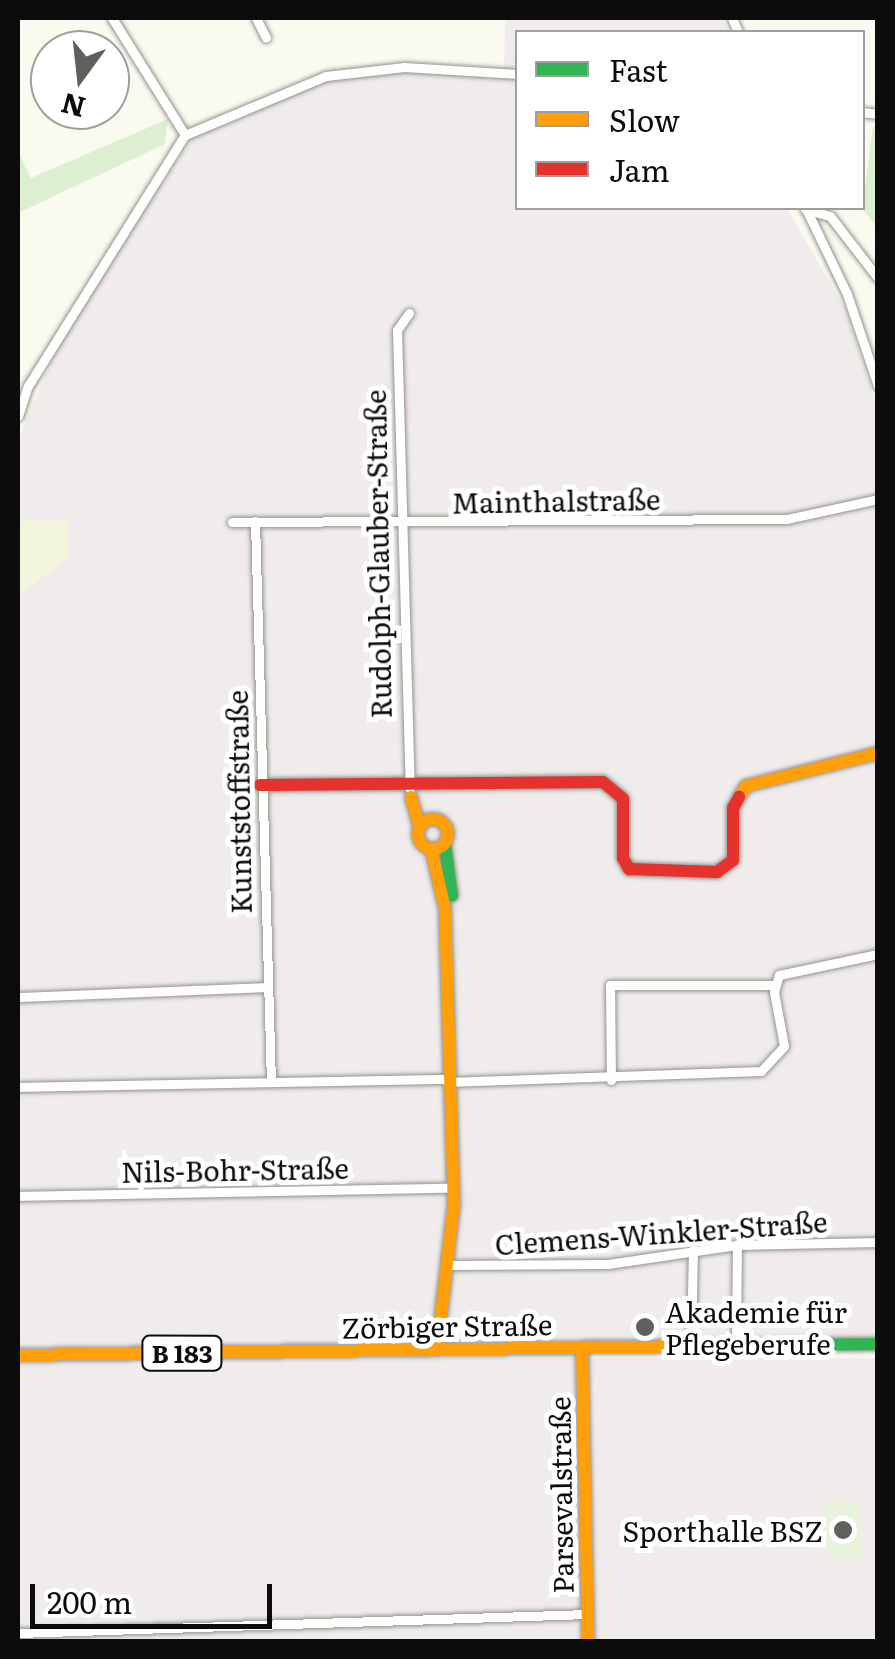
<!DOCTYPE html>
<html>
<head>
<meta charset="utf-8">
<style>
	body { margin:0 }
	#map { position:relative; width:895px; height:1659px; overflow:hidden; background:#fafaf0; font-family:Literata,serif }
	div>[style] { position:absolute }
	.industrial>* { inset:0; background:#f1ecec; transform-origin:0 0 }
	.farmland>* { inset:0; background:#f3f6dd }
	.green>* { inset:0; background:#ddefd1 }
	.pitch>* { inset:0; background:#e8f3db; transform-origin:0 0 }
	.roads { filter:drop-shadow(0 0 2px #93938f) drop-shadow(0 0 2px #93938f) }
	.street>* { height:9px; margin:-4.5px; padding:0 4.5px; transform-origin:4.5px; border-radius:4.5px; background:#fefefd }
	.fast>* { height:12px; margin:-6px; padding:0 6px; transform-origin:6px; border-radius:6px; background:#30b455 }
	.slow>* { height:12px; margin:-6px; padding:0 6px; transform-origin:6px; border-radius:6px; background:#ff9f0a }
	.slow>.ring { margin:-6px; padding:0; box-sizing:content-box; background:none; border:12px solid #ff9f0a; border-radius:50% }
	.jam>* { height:12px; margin:-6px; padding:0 6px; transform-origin:6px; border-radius:6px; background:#e5322d }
	.dots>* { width:28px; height:28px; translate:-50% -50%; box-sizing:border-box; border:5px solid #fff; border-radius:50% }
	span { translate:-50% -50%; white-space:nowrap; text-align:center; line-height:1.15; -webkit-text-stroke:10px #fff; paint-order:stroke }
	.shield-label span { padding:2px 8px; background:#fff; border:2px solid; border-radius:8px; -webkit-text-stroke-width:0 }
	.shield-label { font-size:25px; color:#0c0c0c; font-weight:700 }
	.street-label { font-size:28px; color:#0c0c0c }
	.poi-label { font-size:28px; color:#0c0c0c }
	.left { translate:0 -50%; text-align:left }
	.right { translate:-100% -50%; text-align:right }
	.frame { position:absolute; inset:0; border:20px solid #0c0c0c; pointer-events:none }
	.legend { position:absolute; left:515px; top:30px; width:350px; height:180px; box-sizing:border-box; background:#fff; border:2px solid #9e9e9e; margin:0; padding:12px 18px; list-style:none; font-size:30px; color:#0c0c0c }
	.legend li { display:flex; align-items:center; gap:20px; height:50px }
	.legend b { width:50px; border:2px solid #9e9e9e }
	.north { position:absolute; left:30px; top:30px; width:100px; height:100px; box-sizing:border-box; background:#fff; border:2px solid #9e9e9e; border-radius:50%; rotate:195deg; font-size:28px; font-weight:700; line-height:40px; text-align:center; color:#0c0c0c }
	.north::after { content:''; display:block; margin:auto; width:35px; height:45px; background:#5f5f5c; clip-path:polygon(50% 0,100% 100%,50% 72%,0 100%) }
	.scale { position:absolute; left:30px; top:1584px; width:242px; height:45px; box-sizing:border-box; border:5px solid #0c0c0c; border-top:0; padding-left:12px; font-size:30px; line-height:35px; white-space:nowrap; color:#0c0c0c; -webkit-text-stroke:8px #fff; paint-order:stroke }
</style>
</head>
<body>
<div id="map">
	<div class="industrial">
		<i style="clip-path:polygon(505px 18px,722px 18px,729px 32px,518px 32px,518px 208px,787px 208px,847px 312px,878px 411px,877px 1337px,18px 1348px,18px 441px,57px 347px,197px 130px,325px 79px,398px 70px,504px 76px)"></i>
		<i style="left:877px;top:1358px;width:283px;height:859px;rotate:90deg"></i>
	</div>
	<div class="farmland">
		<i style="clip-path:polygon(67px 520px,69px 558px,18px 596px,18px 521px)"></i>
	</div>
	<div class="green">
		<i style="clip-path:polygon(168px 119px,165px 144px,18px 213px,18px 151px,31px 178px)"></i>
		<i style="clip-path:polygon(873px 127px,878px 128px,877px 228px,862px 208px)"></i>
	</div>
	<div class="pitch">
		<i style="left:860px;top:1501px;width:57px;height:34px;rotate:89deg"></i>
	</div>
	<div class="roads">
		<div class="street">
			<i style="left:112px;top:18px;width:138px;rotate:58deg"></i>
			<i style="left:256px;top:18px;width:22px;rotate:63deg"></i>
			<i style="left:732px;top:18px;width:15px;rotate:67deg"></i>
			<i style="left:862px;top:112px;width:16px;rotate:7deg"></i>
			<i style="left:185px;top:135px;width:153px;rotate:-22.7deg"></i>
			<i style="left:326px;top:76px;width:79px;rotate:-6.6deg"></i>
			<i style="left:404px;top:67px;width:114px;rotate:3.5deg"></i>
			<i style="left:805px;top:209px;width:26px;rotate:16deg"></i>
			<i style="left:830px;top:216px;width:78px;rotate:52.3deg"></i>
			<i style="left:807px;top:211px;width:92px;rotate:64.3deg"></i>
			<i style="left:847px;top:294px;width:97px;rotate:71.4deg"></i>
			<i style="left:409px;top:313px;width:21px;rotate:125deg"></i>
			<i style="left:397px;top:330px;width:459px;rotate:88.4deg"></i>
			<i style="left:18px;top:416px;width:32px;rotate:-72deg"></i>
			<i style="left:28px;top:386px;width:296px;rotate:-58deg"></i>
			<i style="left:255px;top:521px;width:561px;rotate:88.37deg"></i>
			<i style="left:232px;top:522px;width:555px;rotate:-0.31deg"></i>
			<i style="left:787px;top:519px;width:93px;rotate:-12.4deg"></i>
			<i style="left:18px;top:997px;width:246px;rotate:-2.3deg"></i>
			<i style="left:611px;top:1080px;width:95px;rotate:-90.6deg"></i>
			<i style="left:610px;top:985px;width:164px"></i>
			<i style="left:447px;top:1082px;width:314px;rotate:-2deg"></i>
			<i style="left:761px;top:1071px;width:34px;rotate:-47deg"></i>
			<i style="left:784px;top:1046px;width:55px;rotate:-100.5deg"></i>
			<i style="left:774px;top:992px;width:18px;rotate:-74deg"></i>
			<i style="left:779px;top:975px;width:101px;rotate:-12deg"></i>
			<i style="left:18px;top:1087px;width:429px;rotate:-1.1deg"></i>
			<i style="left:18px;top:1196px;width:435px;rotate:-1.1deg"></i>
			<i style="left:448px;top:1265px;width:160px;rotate:-0.4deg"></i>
			<i style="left:608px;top:1264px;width:130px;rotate:-8.4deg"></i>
			<i style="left:737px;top:1245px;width:141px;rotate:-1.2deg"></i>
			<i style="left:691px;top:1338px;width:88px;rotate:-88.7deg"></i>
			<i style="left:736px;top:1338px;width:93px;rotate:-89.4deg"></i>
			<i style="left:18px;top:1633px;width:570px;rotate:-1.91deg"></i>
		</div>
		<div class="fast">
			<i style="left:445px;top:844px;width:52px;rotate:82.3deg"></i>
			<i style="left:693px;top:1346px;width:185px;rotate:-0.6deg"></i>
		</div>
		<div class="slow">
			<i style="left:411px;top:797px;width:32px;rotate:74deg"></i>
			<i style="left:739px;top:797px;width:13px;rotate:-58deg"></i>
			<i style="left:746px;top:786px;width:136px;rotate:-14deg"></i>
			<i class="ring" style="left:418px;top:819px;width:18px;height:18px"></i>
			<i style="left:431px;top:849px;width:61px;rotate:76.7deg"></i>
			<i style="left:445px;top:908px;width:295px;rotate:88.3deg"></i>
			<i style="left:454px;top:1203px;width:148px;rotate:96.6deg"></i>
			<i style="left:582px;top:1348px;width:294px;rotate:88.8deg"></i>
			<i style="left:18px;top:1355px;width:675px;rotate:-0.76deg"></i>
		</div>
		<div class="jam">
			<i style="left:260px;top:785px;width:343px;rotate:-0.5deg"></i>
			<i style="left:603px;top:782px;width:26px;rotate:40deg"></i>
			<i style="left:623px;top:799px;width:59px;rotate:90deg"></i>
			<i style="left:623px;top:858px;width:13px;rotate:61deg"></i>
			<i style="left:629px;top:869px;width:88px;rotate:2deg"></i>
			<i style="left:717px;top:872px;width:20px;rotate:-37deg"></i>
			<i style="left:733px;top:860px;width:52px;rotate:-90deg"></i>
			<i style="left:733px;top:808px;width:13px;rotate:-61deg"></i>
		</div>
	</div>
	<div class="dots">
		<i style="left:645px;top:1327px;background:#5f5f5c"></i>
		<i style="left:843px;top:1530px;background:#5f5f5c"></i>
	</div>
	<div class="shield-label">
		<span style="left:182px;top:1353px">B 183</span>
	</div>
	<div class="street-label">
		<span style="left:556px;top:500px;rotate:-1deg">Mainthalstraße</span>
		<span style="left:377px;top:554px;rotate:-91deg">Rudolph-Glauber-Straße</span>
		<span style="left:238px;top:802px;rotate:-91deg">Kunststoffstraße</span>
		<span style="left:235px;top:1169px;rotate:-1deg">Nils-Bohr-Straße</span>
		<span style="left:661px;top:1232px;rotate:-4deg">Clemens-Winkler-Straße</span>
		<span style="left:447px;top:1325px;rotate:-1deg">Zörbiger Straße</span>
		<span style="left:560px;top:1495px;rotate:-91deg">Parsevalstraße</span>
	</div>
	<div class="poi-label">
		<span class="left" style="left:665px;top:1327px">Akademie für<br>Pflegeberufe</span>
		<span class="right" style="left:823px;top:1530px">Sporthalle BSZ</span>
	</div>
	<div class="frame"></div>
	<ul class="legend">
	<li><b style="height:12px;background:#30b455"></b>Fast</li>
	<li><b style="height:12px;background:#ff9f0a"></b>Slow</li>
	<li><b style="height:12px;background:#e5322d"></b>Jam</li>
	</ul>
	<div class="north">N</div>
	<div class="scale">200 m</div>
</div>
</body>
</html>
